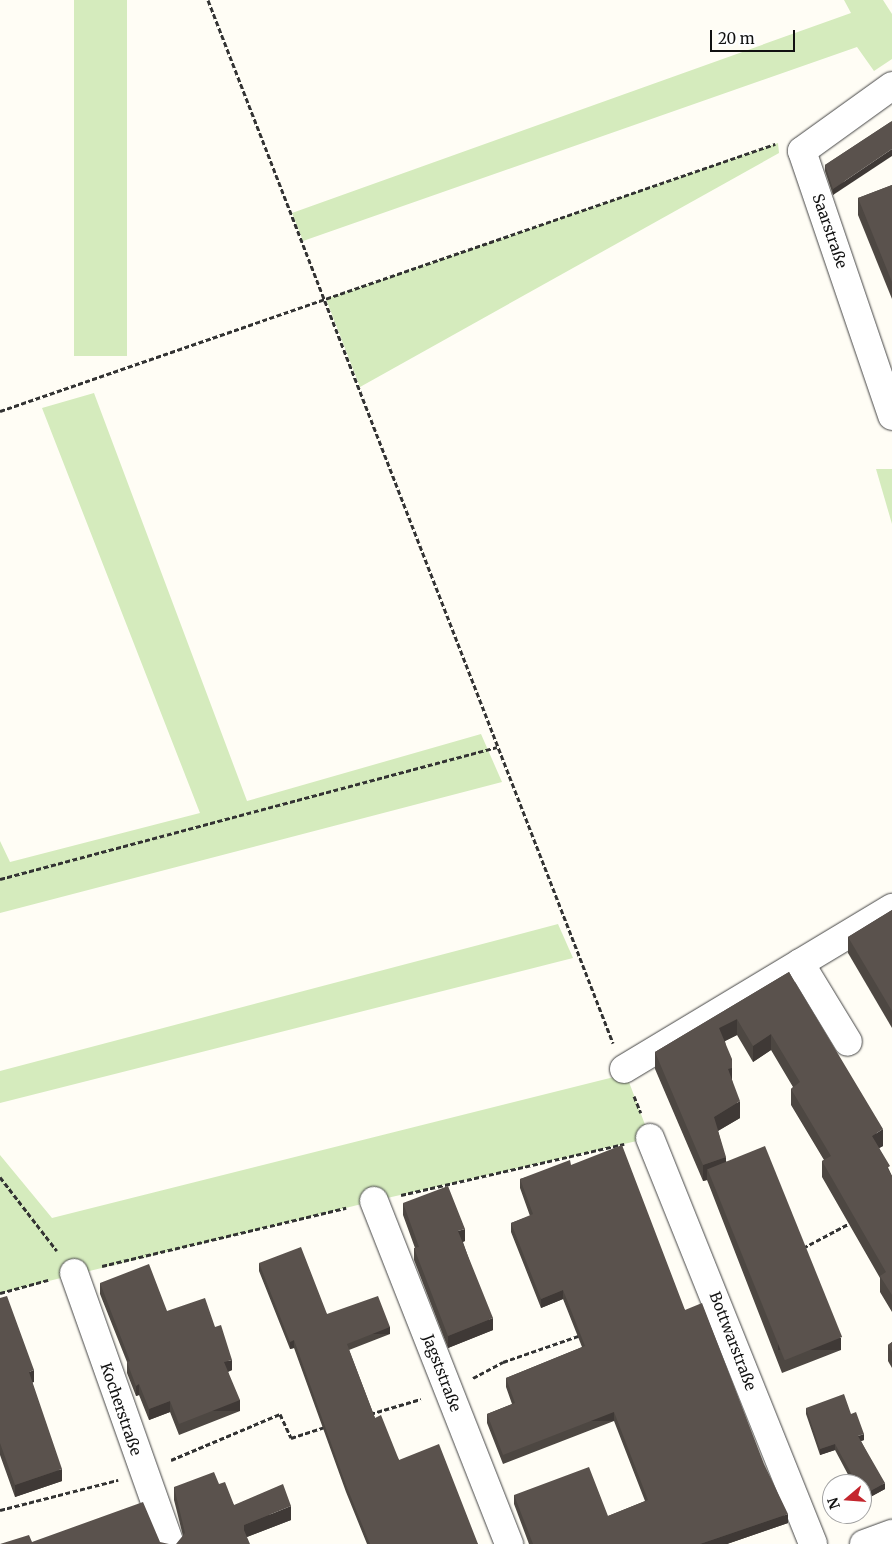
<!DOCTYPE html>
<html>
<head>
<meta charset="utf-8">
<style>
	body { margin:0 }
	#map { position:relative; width:892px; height:1544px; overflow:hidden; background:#fffdf5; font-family:Merriweather,serif }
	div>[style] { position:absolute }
	.green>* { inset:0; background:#d5ebbd; transform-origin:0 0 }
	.path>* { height:3px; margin-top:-1.5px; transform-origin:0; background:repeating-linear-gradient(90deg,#333 0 5px,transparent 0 7.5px) }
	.roads { filter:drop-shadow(0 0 1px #444) drop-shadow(0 0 1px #444) }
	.minor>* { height:28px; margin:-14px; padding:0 14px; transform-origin:14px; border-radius:14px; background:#fff }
	.wall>* { inset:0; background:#4d4742 }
	.shaded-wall>* { inset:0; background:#3f3936; transform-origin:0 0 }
	.building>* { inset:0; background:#5a524d; transform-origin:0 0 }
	span { translate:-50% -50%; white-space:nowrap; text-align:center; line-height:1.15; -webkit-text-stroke:5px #fff; paint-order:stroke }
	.street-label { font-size:15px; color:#111 }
	.north { position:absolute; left:822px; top:1474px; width:50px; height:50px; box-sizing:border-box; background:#fff; border:1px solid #a0a0a0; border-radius:50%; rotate:252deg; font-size:14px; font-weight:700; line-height:20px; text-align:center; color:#111 }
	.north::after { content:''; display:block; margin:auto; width:18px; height:22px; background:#c4262e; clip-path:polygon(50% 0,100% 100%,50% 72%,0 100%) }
	.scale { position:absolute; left:710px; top:30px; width:85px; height:22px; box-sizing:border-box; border:2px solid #111; border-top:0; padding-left:6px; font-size:15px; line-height:18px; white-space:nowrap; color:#111; -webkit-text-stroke:4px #fff; paint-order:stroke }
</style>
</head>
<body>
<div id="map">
	<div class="green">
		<i style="left:74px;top:0;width:53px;height:356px"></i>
		<i style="clip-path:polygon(844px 0,883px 0,892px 14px,892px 59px,874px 71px,857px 47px,303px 241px,292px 213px,851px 13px)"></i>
		<i style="clip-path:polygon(778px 143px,779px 153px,360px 387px,326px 299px)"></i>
		<i style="clip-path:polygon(94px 393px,247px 801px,481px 734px,502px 782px,0 913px,0 841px,10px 862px,200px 813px,42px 408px)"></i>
		<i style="clip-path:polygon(876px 469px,892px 469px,892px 524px)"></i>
		<i style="clip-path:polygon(558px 924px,573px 958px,0 1103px,0 1071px)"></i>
		<i style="clip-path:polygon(626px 1074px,650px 1138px,374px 1201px,0 1293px,0 1155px,52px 1218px)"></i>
	</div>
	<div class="path">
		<i style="left:208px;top:0;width:1119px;rotate:68.78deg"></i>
		<i style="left:0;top:411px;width:820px;rotate:-19.01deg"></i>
		<i style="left:0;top:879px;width:514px;rotate:-14.87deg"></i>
		<i style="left:634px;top:1096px;width:18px;rotate:68deg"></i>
		<i style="left:0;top:1177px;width:93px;rotate:52.4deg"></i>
		<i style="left:401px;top:1195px;width:229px;rotate:-12.9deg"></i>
		<i style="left:803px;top:1248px;width:53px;rotate:-28deg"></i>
		<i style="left:102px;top:1266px;width:251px;rotate:-13.4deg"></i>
		<i style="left:0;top:1293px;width:50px;rotate:-15.2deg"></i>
		<i style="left:473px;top:1378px;width:34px;rotate:-28deg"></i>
		<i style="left:503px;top:1362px;width:83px;rotate:-19.1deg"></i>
		<i style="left:370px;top:1414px;width:53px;rotate:-16.4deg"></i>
		<i style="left:171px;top:1460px;width:118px;rotate:-22.9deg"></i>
		<i style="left:280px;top:1414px;width:26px;rotate:65deg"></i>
		<i style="left:291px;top:1438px;width:36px;rotate:-18deg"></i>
		<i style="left:0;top:1510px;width:122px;rotate:-14.3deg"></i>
	</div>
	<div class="roads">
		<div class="minor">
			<i style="left:892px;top:86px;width:111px;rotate:144.2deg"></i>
			<i style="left:802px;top:151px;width:280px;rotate:71.2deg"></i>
			<i style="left:800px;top:963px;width:92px;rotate:58.7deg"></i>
			<i style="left:624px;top:1069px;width:313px;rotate:-31deg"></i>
			<i style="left:650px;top:1138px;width:437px;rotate:68.1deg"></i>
			<i style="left:374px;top:1201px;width:369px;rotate:68.5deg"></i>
			<i style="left:74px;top:1273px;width:288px;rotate:70.5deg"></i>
			<i style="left:864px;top:1544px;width:30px;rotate:-20deg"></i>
		</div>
	</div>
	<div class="wall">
		<i style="clip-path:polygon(892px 121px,833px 195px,825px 171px,825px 165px)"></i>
		<i style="clip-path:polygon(892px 185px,892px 299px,858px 215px,858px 198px)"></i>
		<i style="clip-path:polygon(892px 910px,892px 1028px,848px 953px,848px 937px)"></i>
		<i style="clip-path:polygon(789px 972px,883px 1146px,879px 1148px,892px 1176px,892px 1312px,880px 1292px,880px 1278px,822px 1177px,822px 1161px,824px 1160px,791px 1105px,791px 1089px,793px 1087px,771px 1050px,753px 1062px,737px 1035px,725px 1041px,732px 1080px,740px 1118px,718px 1131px,726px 1161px,841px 1350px,782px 1373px,707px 1180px,703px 1181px,655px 1069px,655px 1052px)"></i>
		<i style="clip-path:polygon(571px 1165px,685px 1310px,788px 1523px,727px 1544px,529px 1544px,514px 1504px,514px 1495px,608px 1516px,645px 1501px,614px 1421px,503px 1464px,487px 1423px,487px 1414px,512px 1404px,506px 1387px,506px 1378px,582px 1347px,563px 1299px,541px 1308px,511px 1232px,511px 1223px,530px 1216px,520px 1188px,520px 1179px)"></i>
		<i style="clip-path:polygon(403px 1203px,465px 1241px,463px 1242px,493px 1330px,448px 1348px,414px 1260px,414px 1248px,415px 1248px,403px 1215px)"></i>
		<i style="clip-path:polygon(259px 1263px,327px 1314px,390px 1334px,349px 1350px,375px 1418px,399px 1460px,478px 1544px,367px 1544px,346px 1492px,294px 1348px,290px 1349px,259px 1271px)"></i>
		<i style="clip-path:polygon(100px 1283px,167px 1311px,215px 1327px,232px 1370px,228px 1372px,240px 1411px,179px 1435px,170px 1412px,149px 1420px,139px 1395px,136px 1396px,127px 1373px,127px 1362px,100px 1294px)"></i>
		<i style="clip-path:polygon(0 1298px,34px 1382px,32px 1382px,62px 1481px,15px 1497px,0 1455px)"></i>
		<i style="clip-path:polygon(892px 1342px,892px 1368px,888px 1361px,888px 1345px)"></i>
		<i style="clip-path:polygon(806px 1408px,864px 1440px,861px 1441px,885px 1489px,863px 1501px,862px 1500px,862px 1484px,853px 1484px,835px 1450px,820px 1455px,806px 1414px)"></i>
		<i style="clip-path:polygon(219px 1484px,234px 1505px,291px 1520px,247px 1537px,183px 1536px,174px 1500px,174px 1487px)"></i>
	</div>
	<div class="shaded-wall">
		<i style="clip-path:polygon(892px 149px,892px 156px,833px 195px,833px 189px)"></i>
		<i style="clip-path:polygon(737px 1019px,737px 1035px,719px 1044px,719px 1028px)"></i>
		<i style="clip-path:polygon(771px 1034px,771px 1050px,753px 1062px,753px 1046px)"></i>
		<i style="clip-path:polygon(732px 1059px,732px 1085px,728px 1069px)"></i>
		<i style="clip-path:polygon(740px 1101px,740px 1118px,714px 1133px,714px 1117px)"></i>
		<i style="clip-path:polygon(883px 1129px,883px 1146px,872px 1152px,872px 1136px)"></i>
		<i style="clip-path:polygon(726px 1157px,726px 1173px,707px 1169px,707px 1180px,703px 1181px,703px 1165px)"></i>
		<i style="clip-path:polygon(465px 1229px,465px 1241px,458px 1243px,458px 1231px)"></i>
		<i style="clip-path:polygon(563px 1290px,563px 1299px,541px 1308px,541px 1299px)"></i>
		<i style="clip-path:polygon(493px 1318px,493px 1330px,448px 1348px,448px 1336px)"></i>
		<i style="left:390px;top:1327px;width:7px;height:46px;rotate:90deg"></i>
		<i style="left:841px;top:1338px;width:12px;height:63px;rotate:90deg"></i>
		<i style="clip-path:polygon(294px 1340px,294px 1348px,290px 1349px,290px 1342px)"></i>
		<i style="clip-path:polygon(232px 1360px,232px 1370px,224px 1373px,224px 1362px)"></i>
		<i style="clip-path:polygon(34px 1370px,34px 1382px,29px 1384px,29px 1372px)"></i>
		<i style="clip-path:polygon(139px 1384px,139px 1395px,136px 1396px,136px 1386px)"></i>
		<i style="left:240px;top:1400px;width:11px;height:66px;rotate:90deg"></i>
		<i style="clip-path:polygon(170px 1401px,170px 1412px,149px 1420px,149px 1409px)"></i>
		<i style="left:614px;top:1412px;width:9px;height:119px;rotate:90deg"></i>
		<i style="clip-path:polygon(864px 1434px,864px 1440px,858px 1442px,858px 1436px)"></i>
		<i style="clip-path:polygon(835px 1444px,835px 1450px,820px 1455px,820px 1449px)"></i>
		<i style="clip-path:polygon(62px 1469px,62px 1481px,15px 1497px,15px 1485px)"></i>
		<i style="clip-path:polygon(885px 1483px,885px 1489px,863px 1501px,863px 1495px)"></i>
		<i style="clip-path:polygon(291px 1506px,291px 1520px,244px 1538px,244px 1525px)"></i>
		<i style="clip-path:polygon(788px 1514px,788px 1523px,727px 1544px,700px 1544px)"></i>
	</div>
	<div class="building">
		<i style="clip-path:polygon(892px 121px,892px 149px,833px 189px,825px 165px)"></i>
		<i style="clip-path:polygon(892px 185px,892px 282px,858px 198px)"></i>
		<i style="clip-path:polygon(892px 910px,892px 1011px,848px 937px)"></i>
		<i style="clip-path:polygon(789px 972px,883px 1129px,872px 1136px,890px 1166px,887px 1168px,892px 1176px,892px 1295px,880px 1276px,886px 1272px,822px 1161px,831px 1156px,791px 1089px,800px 1082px,771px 1034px,753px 1046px,737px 1019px,719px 1028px,732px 1059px,732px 1068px,728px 1069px,740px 1101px,714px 1117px,726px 1157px,703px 1165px,655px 1052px)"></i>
		<i style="clip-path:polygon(622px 1145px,685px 1310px,702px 1303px,764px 1464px,788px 1514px,700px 1544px,533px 1544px,514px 1495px,589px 1467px,608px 1516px,648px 1500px,614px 1412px,503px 1455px,487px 1414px,515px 1403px,506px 1378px,585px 1346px,563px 1290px,541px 1299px,511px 1223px,533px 1214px,520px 1179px,570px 1160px,571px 1165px)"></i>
		<i style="left:765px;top:1146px;width:206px;height:62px;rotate:68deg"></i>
		<i style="clip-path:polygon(448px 1186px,465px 1229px,458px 1231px,493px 1318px,448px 1336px,414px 1248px,419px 1247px,403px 1203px)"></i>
		<i style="clip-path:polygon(301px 1247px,327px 1314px,378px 1296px,390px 1327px,347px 1344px,375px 1418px,381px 1415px,399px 1460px,439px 1444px,478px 1544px,370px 1544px,346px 1485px,294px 1340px,290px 1342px,259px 1263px)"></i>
		<i style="clip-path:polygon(149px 1264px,167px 1311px,205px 1298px,215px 1327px,221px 1325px,232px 1360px,224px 1362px,240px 1400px,179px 1424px,170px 1401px,149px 1409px,139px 1384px,136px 1386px,127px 1362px,130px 1361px,100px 1283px)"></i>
		<i style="clip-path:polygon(7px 1296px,34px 1370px,29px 1372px,62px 1469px,15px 1485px,0 1443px,0 1298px)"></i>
		<i style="clip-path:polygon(892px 1342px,892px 1352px,888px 1345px)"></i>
		<i style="clip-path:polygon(844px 1394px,851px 1414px,856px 1412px,864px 1434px,858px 1436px,885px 1483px,863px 1495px,862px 1493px,862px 1484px,857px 1484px,835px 1444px,820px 1449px,806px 1408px)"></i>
		<i style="clip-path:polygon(214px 1472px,219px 1484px,225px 1482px,234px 1505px,283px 1484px,291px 1506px,244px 1525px,244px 1530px,250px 1544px,176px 1544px,185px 1533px,174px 1487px)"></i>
		<i style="clip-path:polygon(143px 1502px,160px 1542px,169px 1544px,0 1544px,29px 1535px,32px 1542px)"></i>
	</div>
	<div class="street-label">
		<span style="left:830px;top:231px;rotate:71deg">Saarstraße</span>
		<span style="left:733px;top:1341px;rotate:69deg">Bottwarstraße</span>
		<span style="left:442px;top:1373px;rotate:69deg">Jagststraße</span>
		<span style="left:121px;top:1409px;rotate:71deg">Kocherstraße</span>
	</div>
	<div class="north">N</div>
	<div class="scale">20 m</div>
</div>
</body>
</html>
